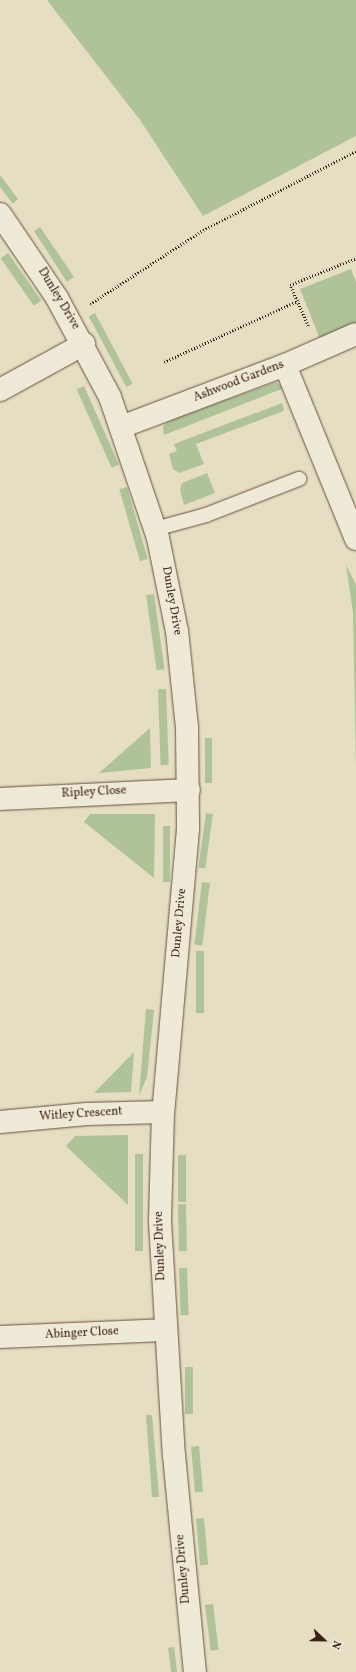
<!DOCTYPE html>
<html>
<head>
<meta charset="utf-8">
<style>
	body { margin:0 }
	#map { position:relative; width:356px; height:1672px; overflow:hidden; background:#e6dec2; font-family:Vollkorn,serif }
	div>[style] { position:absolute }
	.green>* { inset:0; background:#afc298; transform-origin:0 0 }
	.path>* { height:2.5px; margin-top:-1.25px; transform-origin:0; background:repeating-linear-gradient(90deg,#3c2115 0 1px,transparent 0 3px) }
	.roads { filter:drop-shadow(0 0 1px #665040) drop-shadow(0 0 1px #665040) }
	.service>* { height:14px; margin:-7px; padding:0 7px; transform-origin:7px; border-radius:7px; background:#efead7 }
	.minor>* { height:22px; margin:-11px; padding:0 11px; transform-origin:11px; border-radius:11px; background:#efead7 }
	span { translate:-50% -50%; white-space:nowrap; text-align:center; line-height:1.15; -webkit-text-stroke:3px #efead7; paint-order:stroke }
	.street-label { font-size:12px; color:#3c2115 }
	.north { position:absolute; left:304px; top:1620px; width:40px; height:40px; -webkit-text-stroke:3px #efead7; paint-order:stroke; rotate:112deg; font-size:11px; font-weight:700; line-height:16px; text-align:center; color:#3c2115 }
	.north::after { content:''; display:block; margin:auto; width:14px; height:18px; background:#3c2115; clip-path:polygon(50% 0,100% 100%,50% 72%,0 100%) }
</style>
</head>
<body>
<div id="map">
	<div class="green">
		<i style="clip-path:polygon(47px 0,356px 0,356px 136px,203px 216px,140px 120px)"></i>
		<i style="clip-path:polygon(0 175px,18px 199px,13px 204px,0 187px)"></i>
		<i style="clip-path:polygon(40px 227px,74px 277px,67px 282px,34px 231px)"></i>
		<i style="left:8px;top:253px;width:58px;height:9px;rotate:55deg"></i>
		<i style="clip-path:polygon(351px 269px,356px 282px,356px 325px,320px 339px,300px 289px)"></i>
		<i style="left:95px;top:313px;width:80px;height:7px;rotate:62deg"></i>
		<i style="clip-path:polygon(276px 382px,284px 388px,164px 435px,163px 426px,170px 420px)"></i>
		<i style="left:84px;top:386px;width:86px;height:8px;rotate:66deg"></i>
		<i style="clip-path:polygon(282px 403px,284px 410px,281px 412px,196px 444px,204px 464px,179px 473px,173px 469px,169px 454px,177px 451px,174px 444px)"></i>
		<i style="clip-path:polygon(207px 473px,215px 493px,184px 505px,180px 490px,182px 483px)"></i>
		<i style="left:127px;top:487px;width:75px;height:8px;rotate:74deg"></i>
		<i style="clip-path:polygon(346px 565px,356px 585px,356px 768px,353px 612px)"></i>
		<i style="left:154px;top:594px;width:76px;height:8px;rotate:82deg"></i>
		<i style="left:166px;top:689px;width:76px;height:8px;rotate:88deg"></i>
		<i style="clip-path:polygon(150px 728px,151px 768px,99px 773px)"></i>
		<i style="left:205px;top:738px;width:7px;height:45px"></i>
		<i style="left:206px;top:813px;width:7px;height:55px;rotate:8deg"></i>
		<i style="clip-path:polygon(90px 814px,155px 814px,154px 878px,84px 822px)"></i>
		<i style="left:163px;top:826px;width:7px;height:56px"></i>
		<i style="left:202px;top:882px;width:8px;height:63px;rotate:7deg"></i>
		<i style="left:196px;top:951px;width:8px;height:62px"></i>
		<i style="clip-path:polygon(146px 1009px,154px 1010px,147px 1077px,139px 1096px)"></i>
		<i style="clip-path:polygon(134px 1052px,131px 1092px,94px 1093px)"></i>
		<i style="clip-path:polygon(128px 1135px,128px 1205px,66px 1146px,75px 1136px)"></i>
		<i style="left:135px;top:1154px;width:8px;height:97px"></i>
		<i style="left:178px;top:1155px;width:8px;height:47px"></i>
		<i style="left:186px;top:1204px;width:47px;height:8px;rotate:89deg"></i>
		<i style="left:187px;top:1268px;width:47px;height:8px;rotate:88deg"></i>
		<i style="left:185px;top:1367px;width:8px;height:47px"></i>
		<i style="clip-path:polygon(146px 1415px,152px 1415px,159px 1497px,152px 1497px)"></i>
		<i style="left:199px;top:1446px;width:46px;height:8px;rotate:85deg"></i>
		<i style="left:204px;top:1518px;width:47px;height:8px;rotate:85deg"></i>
		<i style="left:213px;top:1604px;width:46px;height:8px;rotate:83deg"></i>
		<i style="left:174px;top:1647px;width:25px;height:6px;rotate:83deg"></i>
	</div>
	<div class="path">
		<i style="left:90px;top:304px;width:135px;rotate:-33.2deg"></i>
		<i style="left:203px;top:230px;width:172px;rotate:-27.3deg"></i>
		<i style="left:308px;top:326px;width:45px;rotate:-113.7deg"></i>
		<i style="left:290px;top:285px;width:71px;rotate:-22.2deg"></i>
		<i style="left:164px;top:362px;width:146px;rotate:-24.6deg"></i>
	</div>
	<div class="roads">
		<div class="service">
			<i style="left:155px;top:529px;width:53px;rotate:-15.4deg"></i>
			<i style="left:206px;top:515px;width:100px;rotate:-21.2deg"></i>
		</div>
		<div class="minor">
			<i style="left:0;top:214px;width:102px;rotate:55.8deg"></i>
			<i style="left:57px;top:298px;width:112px;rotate:61.8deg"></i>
			<i style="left:110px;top:397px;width:149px;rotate:71.2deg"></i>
			<i style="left:158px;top:538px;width:95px;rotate:78.5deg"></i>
			<i style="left:177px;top:631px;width:97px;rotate:84.1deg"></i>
			<i style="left:187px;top:727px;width:102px;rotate:89.4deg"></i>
			<i style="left:188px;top:829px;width:284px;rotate:95deg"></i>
			<i style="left:163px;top:1112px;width:110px;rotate:91.6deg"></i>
			<i style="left:160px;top:1222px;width:233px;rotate:86.6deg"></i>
			<i style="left:174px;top:1455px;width:218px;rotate:84.5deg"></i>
			<i style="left:285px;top:365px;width:188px;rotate:67.8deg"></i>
			<i style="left:0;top:390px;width:96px;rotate:-28.7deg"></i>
			<i style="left:121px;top:427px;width:175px;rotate:-20.7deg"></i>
			<i style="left:285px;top:365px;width:77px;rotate:-23.6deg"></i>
			<i style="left:0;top:799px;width:189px;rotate:-2.7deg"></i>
			<i style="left:0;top:1122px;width:87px;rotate:-5.3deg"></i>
			<i style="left:87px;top:1114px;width:76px;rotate:-1.5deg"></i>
			<i style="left:0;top:1337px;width:165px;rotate:-2.4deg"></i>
		</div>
	</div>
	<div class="street-label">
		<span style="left:58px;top:299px;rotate:59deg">Dunley Drive</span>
		<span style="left:239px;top:382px;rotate:-21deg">Ashwood Gardens</span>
		<span style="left:171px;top:601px;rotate:80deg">Dunley Drive</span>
		<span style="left:94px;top:793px;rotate:-3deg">Ripley Close</span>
		<span style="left:180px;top:923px;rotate:-85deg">Dunley Drive</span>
		<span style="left:81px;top:1115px;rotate:-4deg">Witley Crescent</span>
		<span style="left:161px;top:1246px;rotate:-92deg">Dunley Drive</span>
		<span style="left:82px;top:1334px;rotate:-3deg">Abinger Close</span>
		<span style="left:184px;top:1569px;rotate:-95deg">Dunley Drive</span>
	</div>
	<div class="north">N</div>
</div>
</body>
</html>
